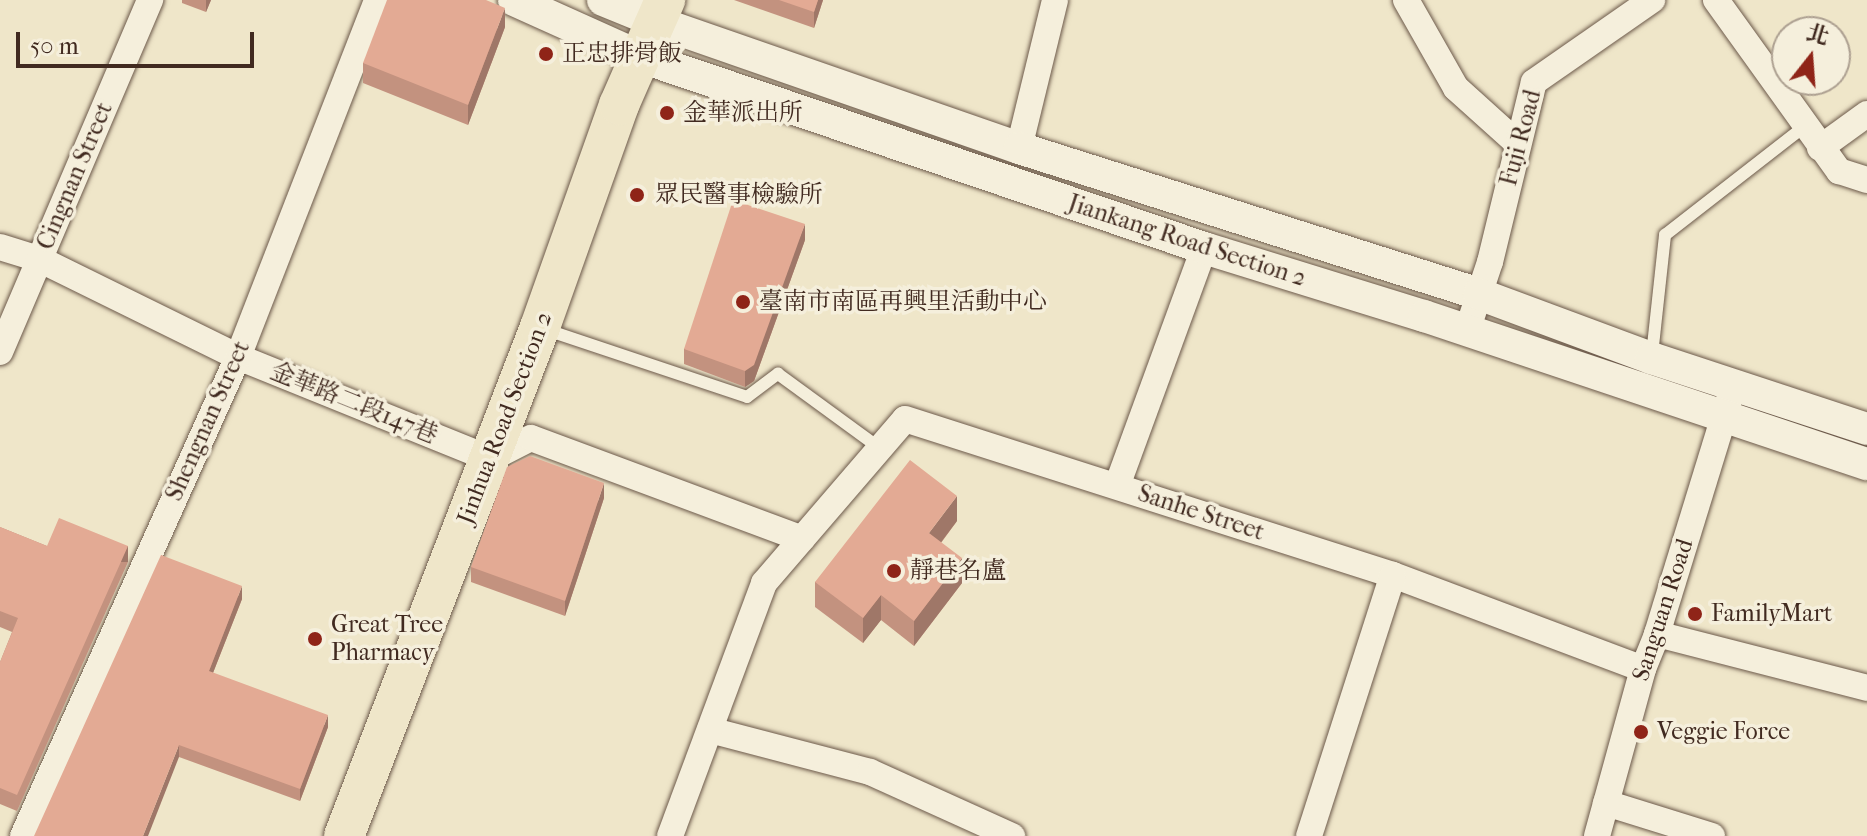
<!DOCTYPE html>
<html>
<head>
<meta charset="utf-8">
<style>
	body { margin:0 }
	#map { position:relative; width:1867px; height:836px; overflow:hidden; background:#efe6c9; font-family:"IM FELL French Canon","Noto Serif TC",serif }
	div>[style] { position:absolute }
	.roads { filter:drop-shadow(0 0 2px #6c594a) drop-shadow(0 0 2px #6c594a) }
	.service>* { height:12px; margin:-6px; padding:0 6px; transform-origin:6px; border-radius:6px; background:#f5efdc }
	.minor>* { height:26px; margin:-13px; padding:0 13px; transform-origin:13px; border-radius:13px; background:#f5efdc }
	.tertiary>* { height:32px; margin:-16px; padding:0 16px; transform-origin:16px; border-radius:16px; background:#f5efdc }
	.primary>* { height:40px; margin:-20px; padding:0 20px; transform-origin:20px; border-radius:20px; background:#efe6c9 }
	.wall>* { inset:0; background:#c3927f }
	.shaded-wall>* { inset:0; background:#9f7768; transform-origin:0 0 }
	.building>* { inset:0; background:#e3aa94 }
	.dots>* { width:22px; height:22px; translate:-50% -50%; box-sizing:border-box; border:4px solid #f5efdc; border-radius:50% }
	span { translate:-50% -50%; white-space:nowrap; text-align:center; line-height:1.15; -webkit-text-stroke:7px #f5efdc; paint-order:stroke }
	.poi-label { font-size:24px; color:#412a20 }
	.left { translate:0 -50%; text-align:left }
	.street-label { font-size:24px; color:#412a20 }
	.north { position:absolute; left:1771px; top:16px; width:80px; height:80px; box-sizing:border-box; background:#f5efdc; border:2px solid #ada091; border-radius:50%; rotate:17deg; font-size:22px; font-weight:700; line-height:32px; text-align:center; color:#412a20 }
	.north::after { content:''; display:block; margin:auto; width:28px; height:36px; background:#8f2418; clip-path:polygon(50% 0,100% 100%,50% 72%,0 100%) }
	.scale { position:absolute; left:16px; top:32px; width:238px; height:36px; box-sizing:border-box; border:4px solid #412a20; border-top:0; padding-left:10px; font-size:24px; line-height:28px; white-space:nowrap; color:#412a20; -webkit-text-stroke:6px #f5efdc; paint-order:stroke }
</style>
</head>
<body>
<div id="map">
	<div class="roads">
		<div class="service">
			<i style="left:544px;top:329px;width:214px;rotate:18.5deg"></i>
			<i style="left:747px;top:397px;width:39px;rotate:-37deg"></i>
			<i style="left:778px;top:374px;width:124px;rotate:36.1deg"></i>
			<i style="left:1652px;top:355px;width:121px;rotate:-83.8deg"></i>
			<i style="left:1665px;top:235px;width:177px;rotate:-37.9deg"></i>
		</div>
		<div class="minor">
			<i style="left:1406px;top:0;width:101px;rotate:60.4deg"></i>
			<i style="left:1456px;top:88px;width:82px;rotate:42deg"></i>
			<i style="left:1716px;top:0;width:211px;rotate:54.3deg"></i>
			<i style="left:1839px;top:171px;width:29px;rotate:18deg"></i>
			<i style="left:1019px;top:148px;width:152px;rotate:-76.3deg"></i>
			<i style="left:1820px;top:148px;width:58px;rotate:-35.9deg"></i>
			<i style="left:0;top:247px;width:41px;rotate:17.1deg"></i>
			<i style="left:39px;top:259px;width:222px;rotate:26.2deg"></i>
			<i style="left:238px;top:357px;width:272px;rotate:22deg"></i>
			<i style="left:490px;top:459px;width:46px;rotate:-27.1deg"></i>
			<i style="left:531px;top:438px;width:289px;rotate:20.4deg"></i>
			<i style="left:1467px;top:331px;width:73px;rotate:-71.6deg"></i>
			<i style="left:1490px;top:262px;width:185px;rotate:-76.3deg"></i>
			<i style="left:1534px;top:82px;width:144px;rotate:-34.8deg"></i>
			<i style="left:0;top:352px;width:383px;rotate:-66.9deg"></i>
			<i style="left:1117px;top:486px;width:253px;rotate:-69.9deg"></i>
			<i style="left:1657px;top:634px;width:217px;rotate:14.4deg"></i>
			<i style="left:710px;top:730px;width:165px;rotate:14.7deg"></i>
			<i style="left:870px;top:772px;width:156px;rotate:24.3deg"></i>
			<i style="left:1606px;top:803px;width:111px;rotate:17.3deg"></i>
			<i style="left:23px;top:836px;width:525px;rotate:-65.83deg"></i>
			<i style="left:238px;top:357px;width:383px;rotate:-68.7deg"></i>
			<i style="left:670px;top:836px;width:270px;rotate:-69.6deg"></i>
			<i style="left:764px;top:583px;width:216px;rotate:-49.3deg"></i>
			<i style="left:905px;top:419px;width:512px;rotate:17.73deg"></i>
			<i style="left:1393px;top:575px;width:267px;rotate:20.6deg"></i>
			<i style="left:1309px;top:836px;width:274px;rotate:-72.2deg"></i>
			<i style="left:1597px;top:836px;width:173px;rotate:-74.6deg"></i>
			<i style="left:1643px;top:669px;width:38px;rotate:-68deg"></i>
			<i style="left:1657px;top:634px;width:248px;rotate:-72.9deg"></i>
		</div>
		<div class="tertiary">
			<i style="left:514px;top:0;width:139px;rotate:24.2deg"></i>
			<i style="left:641px;top:57px;width:595px;rotate:18.74deg"></i>
			<i style="left:1204px;top:248px;width:230px;rotate:17.2deg"></i>
			<i style="left:1424px;top:316px;width:467px;rotate:18.5deg"></i>
			<i style="left:603px;top:0;width:58px;rotate:22.2deg"></i>
			<i style="left:657px;top:22px;width:383px;rotate:19.2deg"></i>
			<i style="left:1019px;top:148px;width:483px;rotate:17.6deg"></i>
			<i style="left:1479px;top:294px;width:184px;rotate:20.4deg"></i>
			<i style="left:1651px;top:358px;width:227px;rotate:18.2deg"></i>
		</div>
		<div class="primary">
			<i style="left:344px;top:836px;width:545px;rotate:-68.94deg"></i>
			<i style="left:540px;top:327px;width:236px;rotate:-70.4deg"></i>
			<i style="left:619px;top:105px;width:115px;rotate:-66.3deg"></i>
		</div>
	</div>
	<div class="wall">
		<i style="clip-path:polygon(182px 0,211px 0,206px 12px,182px 3px)"></i>
		<i style="clip-path:polygon(734px 0,823px 0,814px 28px)"></i>
		<i style="clip-path:polygon(505px 27px,468px 125px,363px 83px,363px 63px)"></i>
		<i style="clip-path:polygon(805px 240px,754px 381px,745px 387px,684px 364px,684px 349px)"></i>
		<i style="clip-path:polygon(604px 498px,565px 616px,471px 582px,471px 567px)"></i>
		<i style="clip-path:polygon(957px 521px,941px 543px,962px 583px,914px 646px,881px 620px,863px 643px,815px 607px,815px 582px)"></i>
		<i style="clip-path:polygon(0 527px,47px 546px,128px 562px,17px 811px,0 804px,0 662px,12px 632px,0 627px)"></i>
		<i style="clip-path:polygon(161px 555px,242px 599px,213px 673px,328px 727px,300px 801px,179px 757px)"></i>
	</div>
	<div class="shaded-wall">
		<i style="clip-path:polygon(206px 0,211px 0,206px 12px)"></i>
		<i style="clip-path:polygon(818px 0,823px 0,814px 28px,814px 12px)"></i>
		<i style="clip-path:polygon(505px 8px,505px 27px,468px 125px,468px 105px)"></i>
		<i style="clip-path:polygon(805px 224px,805px 240px,754px 381px,745px 387px,745px 371px)"></i>
		<i style="clip-path:polygon(604px 483px,604px 498px,565px 616px,565px 601px)"></i>
		<i style="clip-path:polygon(957px 496px,957px 521px,929px 558px,929px 533px)"></i>
		<i style="left:128px;top:546px;width:16px;height:273px;rotate:90deg"></i>
		<i style="clip-path:polygon(962px 558px,962px 583px,914px 646px,914px 621px)"></i>
		<i style="clip-path:polygon(242px 586px,242px 599px,209px 683px,209px 671px)"></i>
		<i style="clip-path:polygon(881px 595px,881px 620px,863px 643px,863px 618px)"></i>
		<i style="clip-path:polygon(328px 715px,328px 727px,300px 801px,300px 789px)"></i>
		<i style="clip-path:polygon(179px 745px,179px 757px,148px 836px,143px 836px)"></i>
	</div>
	<div class="building">
		<i style="clip-path:polygon(387px 0,486px 0,505px 8px,468px 105px,363px 63px)"></i>
		<i style="clip-path:polygon(779px 0,818px 0,814px 12px)"></i>
		<i style="clip-path:polygon(733px 200px,805px 224px,754px 365px,745px 371px,684px 349px)"></i>
		<i style="clip-path:polygon(530px 456px,604px 483px,565px 601px,471px 567px,507px 467px)"></i>
		<i style="clip-path:polygon(910px 460px,957px 496px,929px 533px,962px 558px,914px 621px,881px 595px,863px 618px,815px 582px)"></i>
		<i style="clip-path:polygon(59px 518px,128px 546px,17px 795px,0 788px,0 662px,18px 618px,0 611px,0 527px,47px 546px)"></i>
		<i style="clip-path:polygon(161px 555px,242px 586px,209px 671px,328px 715px,300px 789px,179px 745px,143px 836px,34px 836px)"></i>
	</div>
	<div class="dots">
		<i style="left:546px;top:54px;background:#8f2418"></i>
		<i style="left:667px;top:113px;background:#8f2418"></i>
		<i style="left:637px;top:195px;background:#8f2418"></i>
		<i style="left:743px;top:302px;background:#8f2418"></i>
		<i style="left:894px;top:571px;background:#8f2418"></i>
		<i style="left:1695px;top:614px;background:#8f2418"></i>
		<i style="left:315px;top:639px;background:#8f2418"></i>
		<i style="left:1641px;top:732px;background:#8f2418"></i>
	</div>
	<div class="poi-label">
		<span class="left" style="left:562px;top:54px">正忠排骨飯</span>
		<span class="left" style="left:683px;top:113px">金華派出所</span>
		<span class="left" style="left:655px;top:195px">眾民醫事檢驗所</span>
		<span class="left" style="left:759px;top:302px">臺南市南區再興里活動中心</span>
		<span class="left" style="left:910px;top:571px">靜巷名盧</span>
		<span class="left" style="left:1711px;top:614px">FamilyMart</span>
		<span class="left" style="left:331px;top:639px">Great Tree<br>Pharmacy</span>
		<span class="left" style="left:1657px;top:732px">Veggie Force</span>
	</div>
	<div class="street-label">
		<span style="left:1521px;top:138px;rotate:-75deg">Fuji Road</span>
		<span style="left:75px;top:176px;rotate:-67deg">Cingnan Street</span>
		<span style="left:1187px;top:241px;rotate:18deg">Jiankang Road Section 2</span>
		<span style="left:354px;top:403px;rotate:22deg">金華路二段147巷</span>
		<span style="left:505px;top:418px;rotate:-69deg">Jinhua Road Section 2</span>
		<span style="left:208px;top:421px;rotate:-66deg">Shengnan Street</span>
		<span style="left:1201px;top:513px;rotate:18deg">Sanhe Street</span>
		<span style="left:1663px;top:610px;rotate:-72deg">Sanguan Road</span>
	</div>
	<div class="north">北</div>
	<div class="scale">50 m</div>
</div>
</body>
</html>
